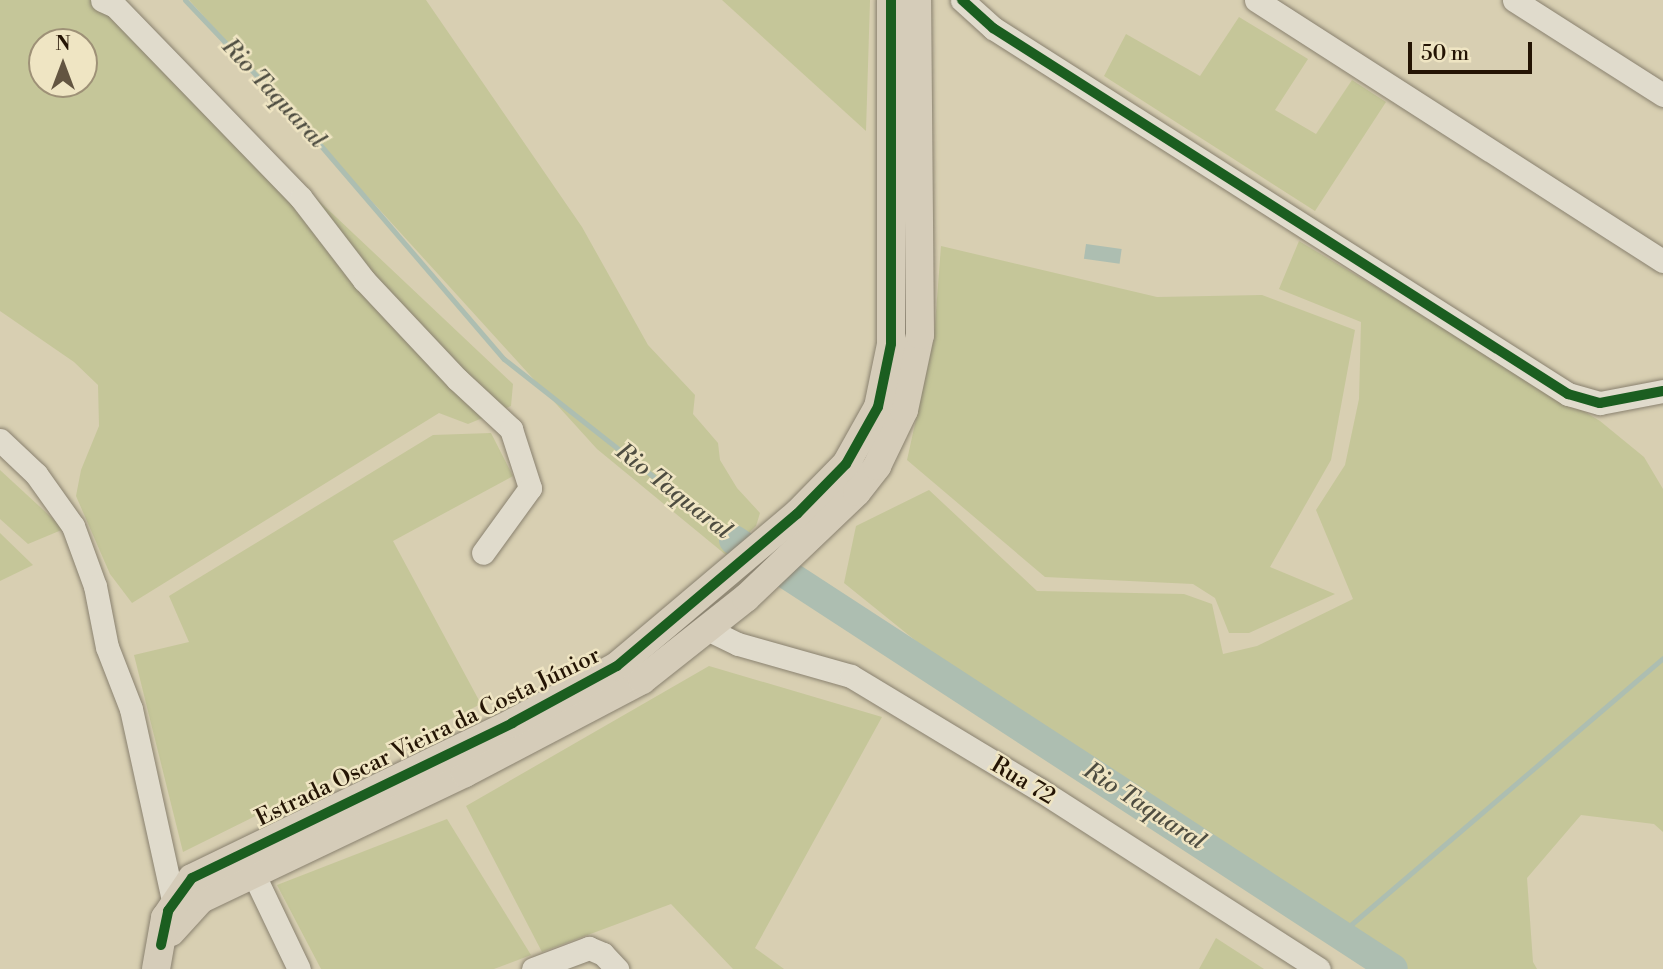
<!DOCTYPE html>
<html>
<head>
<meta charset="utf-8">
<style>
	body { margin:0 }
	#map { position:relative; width:1663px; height:969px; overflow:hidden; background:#d8cfb2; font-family:"Libre Bodoni",serif }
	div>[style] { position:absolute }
	.green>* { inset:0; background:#c5c699 }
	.water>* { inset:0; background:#adbeb1; transform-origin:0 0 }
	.stream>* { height:5px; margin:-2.5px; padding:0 2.5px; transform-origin:2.5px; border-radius:2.5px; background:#adbeb1 }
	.river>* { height:30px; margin:-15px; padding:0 15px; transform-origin:15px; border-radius:15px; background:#adbeb1 }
	.roads { filter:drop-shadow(0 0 2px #89816f) drop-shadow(0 0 2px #89816f) }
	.minor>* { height:23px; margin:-11.5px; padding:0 11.5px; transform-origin:11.5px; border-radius:11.5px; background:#e0dbcc }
	.major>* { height:28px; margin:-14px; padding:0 14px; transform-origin:14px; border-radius:14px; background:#d5ccb9 }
	.cycleway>* { height:10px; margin:-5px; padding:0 5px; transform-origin:5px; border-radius:5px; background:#1b5e20 }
	span { translate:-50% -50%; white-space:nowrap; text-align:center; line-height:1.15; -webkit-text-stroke:5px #efe5c3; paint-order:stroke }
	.street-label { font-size:23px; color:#241404 }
	.water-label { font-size:24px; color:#4e4d41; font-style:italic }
	.north { position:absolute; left:28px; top:28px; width:70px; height:70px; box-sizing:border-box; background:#efe5c3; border:2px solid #9e9177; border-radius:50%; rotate:0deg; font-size:19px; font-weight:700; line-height:28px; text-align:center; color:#241404 }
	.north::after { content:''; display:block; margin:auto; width:24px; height:32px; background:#635541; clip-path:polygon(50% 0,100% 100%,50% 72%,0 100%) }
	.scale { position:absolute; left:1408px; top:42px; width:124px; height:32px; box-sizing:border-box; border:4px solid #241404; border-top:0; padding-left:9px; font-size:21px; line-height:24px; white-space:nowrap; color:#241404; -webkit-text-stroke:5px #efe5c3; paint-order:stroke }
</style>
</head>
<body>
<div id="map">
	<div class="green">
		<i style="clip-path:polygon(evenodd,0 0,106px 0,513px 384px,511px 406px,468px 424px,439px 413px,132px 603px,110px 574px,76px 496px,81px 470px,99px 426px,98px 385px,74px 362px,0 311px,0 0,42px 42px,84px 42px,84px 84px,42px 84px,42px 42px)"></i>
		<i style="clip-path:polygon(189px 0,426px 0,582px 227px,648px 345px,695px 395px,693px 414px,718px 443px,720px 460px,737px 488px,760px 513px,756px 526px,726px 555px,597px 449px)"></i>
		<i style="clip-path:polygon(722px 0,870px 0,866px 131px)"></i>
		<i style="clip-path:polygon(1239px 17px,1308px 59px,1275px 110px,1316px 134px,1352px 80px,1386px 102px,1315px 211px,1104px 76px,1126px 34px,1200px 76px)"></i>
		<i style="clip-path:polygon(1299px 241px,1600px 421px,1644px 457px,1663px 489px,1663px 832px,1654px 824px,1581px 815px,1527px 878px,1533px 962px,1537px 969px,1383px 969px,1295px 911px,1147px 798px,988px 699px,844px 583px,856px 526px,929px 490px,1037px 591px,1184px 594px,1212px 604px,1223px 654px,1257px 646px,1353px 599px,1316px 510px,1345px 465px,1359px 399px,1361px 322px,1279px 289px)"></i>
		<i style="clip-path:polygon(941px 246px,1157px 297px,1262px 295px,1355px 330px,1331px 460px,1270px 567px,1335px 594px,1249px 633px,1229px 633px,1215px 598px,1193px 584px,1045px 577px,907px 460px,934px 338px)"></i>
		<i style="clip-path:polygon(491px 433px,513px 476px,393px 541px,481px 704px,183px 852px,134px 655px,189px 642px,169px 596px,433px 435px)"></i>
		<i style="clip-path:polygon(0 470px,64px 529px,28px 544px,0 519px)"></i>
		<i style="clip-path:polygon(0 533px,33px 565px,0 581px)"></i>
		<i style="clip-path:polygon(709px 666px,882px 717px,755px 948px,784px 969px,733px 969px,671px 904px,542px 952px,466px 806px)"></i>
		<i style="clip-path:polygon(447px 819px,531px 955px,494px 969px,321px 969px,277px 885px)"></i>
		<i style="clip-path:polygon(1216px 938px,1264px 969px,1199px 969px)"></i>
	</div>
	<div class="water">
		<i style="left:1086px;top:244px;width:36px;height:15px;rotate:8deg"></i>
	</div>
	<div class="stream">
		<i style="left:185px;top:0;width:164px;rotate:46.5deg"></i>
		<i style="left:298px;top:119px;width:316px;rotate:49.4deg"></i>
		<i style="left:504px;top:359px;width:293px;rotate:38.2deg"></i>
		<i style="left:1340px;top:934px;width:425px;rotate:-40.5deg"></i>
	</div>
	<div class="river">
		<i style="left:734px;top:540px;width:786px;rotate:33.06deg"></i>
	</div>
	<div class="roads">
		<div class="minor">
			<i style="left:102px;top:0;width:14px;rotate:25deg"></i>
			<i style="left:115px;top:6px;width:267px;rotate:45.9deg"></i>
			<i style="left:301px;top:198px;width:103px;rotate:52.5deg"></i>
			<i style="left:364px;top:280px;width:136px;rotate:46.8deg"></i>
			<i style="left:457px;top:379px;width:74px;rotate:42.8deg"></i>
			<i style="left:511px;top:429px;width:62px;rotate:72.1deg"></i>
			<i style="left:530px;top:488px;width:80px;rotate:125.9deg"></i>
			<i style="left:962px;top:0;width:42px;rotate:42.1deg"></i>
			<i style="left:993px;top:28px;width:682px;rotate:32.48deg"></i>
			<i style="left:1568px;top:394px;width:33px;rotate:16deg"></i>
			<i style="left:1600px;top:403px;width:64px;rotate:-10.8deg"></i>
			<i style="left:1256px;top:0;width:483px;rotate:32.7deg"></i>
			<i style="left:1514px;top:0;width:177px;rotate:32.5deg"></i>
			<i style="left:0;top:440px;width:50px;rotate:43.4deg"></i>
			<i style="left:36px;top:474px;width:64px;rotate:54.6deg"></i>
			<i style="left:73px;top:526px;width:64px;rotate:69.9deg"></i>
			<i style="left:95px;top:586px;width:62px;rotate:78.9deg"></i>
			<i style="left:107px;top:647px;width:66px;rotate:68.8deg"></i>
			<i style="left:131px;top:709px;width:196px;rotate:77.6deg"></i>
			<i style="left:709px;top:630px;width:32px;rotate:26deg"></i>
			<i style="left:738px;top:644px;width:117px;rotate:15.8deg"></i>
			<i style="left:851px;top:676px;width:221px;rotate:31.1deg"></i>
			<i style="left:1040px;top:790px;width:331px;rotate:32.7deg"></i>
			<i style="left:253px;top:873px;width:106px;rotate:64.4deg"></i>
			<i style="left:533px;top:969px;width:60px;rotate:-20.6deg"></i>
			<i style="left:589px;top:948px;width:15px;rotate:23deg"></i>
			<i style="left:603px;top:954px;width:21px;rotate:47deg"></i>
		</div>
		<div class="major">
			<i style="left:171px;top:932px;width:45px;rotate:-47.7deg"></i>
			<i style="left:201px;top:899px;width:293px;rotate:-25.5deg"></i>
			<i style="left:465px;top:773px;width:200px;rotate:-27.7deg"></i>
			<i style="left:642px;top:680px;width:132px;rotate:-38.3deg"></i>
			<i style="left:746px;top:598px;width:153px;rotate:-43.7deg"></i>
			<i style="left:857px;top:492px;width:33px;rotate:-52deg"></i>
			<i style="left:877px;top:466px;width:62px;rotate:-64.3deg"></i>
			<i style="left:904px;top:410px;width:77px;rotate:-78deg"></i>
			<i style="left:920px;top:335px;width:335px;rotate:-90.5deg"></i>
			<i style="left:156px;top:969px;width:52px;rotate:-80deg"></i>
			<i style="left:165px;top:918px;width:48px;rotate:-56deg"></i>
			<i style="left:192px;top:878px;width:356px;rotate:-25.8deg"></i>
			<i style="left:512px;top:723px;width:119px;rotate:-28.5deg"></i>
			<i style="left:617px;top:666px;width:236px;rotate:-40.2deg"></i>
			<i style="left:797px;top:514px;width:70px;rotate:-45.6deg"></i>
			<i style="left:846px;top:464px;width:65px;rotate:-60.7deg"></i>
			<i style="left:878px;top:407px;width:64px;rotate:-78.3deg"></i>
			<i style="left:891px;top:344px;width:344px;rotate:-90deg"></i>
		</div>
	</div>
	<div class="cycleway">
		<i style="left:962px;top:0;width:42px;rotate:42.1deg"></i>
		<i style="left:993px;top:28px;width:682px;rotate:32.48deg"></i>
		<i style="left:1568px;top:394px;width:33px;rotate:16deg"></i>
		<i style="left:1600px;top:403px;width:64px;rotate:-10.8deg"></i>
		<i style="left:161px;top:945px;width:35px;rotate:-78deg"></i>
		<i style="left:168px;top:911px;width:41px;rotate:-54deg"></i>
		<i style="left:192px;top:878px;width:356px;rotate:-25.8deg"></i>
		<i style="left:512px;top:723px;width:119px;rotate:-28.5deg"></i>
		<i style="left:617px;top:666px;width:236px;rotate:-40.2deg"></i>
		<i style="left:797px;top:514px;width:70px;rotate:-45.6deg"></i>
		<i style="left:846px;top:464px;width:65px;rotate:-60.7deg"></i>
		<i style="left:878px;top:407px;width:64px;rotate:-78.3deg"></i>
		<i style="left:891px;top:344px;width:344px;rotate:-90deg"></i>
	</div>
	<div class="street-label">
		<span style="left:428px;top:737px;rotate:-26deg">Estrada Oscar Vieira da Costa Júnior</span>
		<span style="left:1023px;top:781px;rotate:31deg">Rua 72</span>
	</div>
	<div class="water-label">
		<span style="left:273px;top:94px;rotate:47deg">Rio Taquaral</span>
		<span style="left:673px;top:492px;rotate:38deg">Rio Taquaral</span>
		<span style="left:1144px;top:807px;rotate:33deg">Rio Taquaral</span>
	</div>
	<div class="north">N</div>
	<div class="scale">50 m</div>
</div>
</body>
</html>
